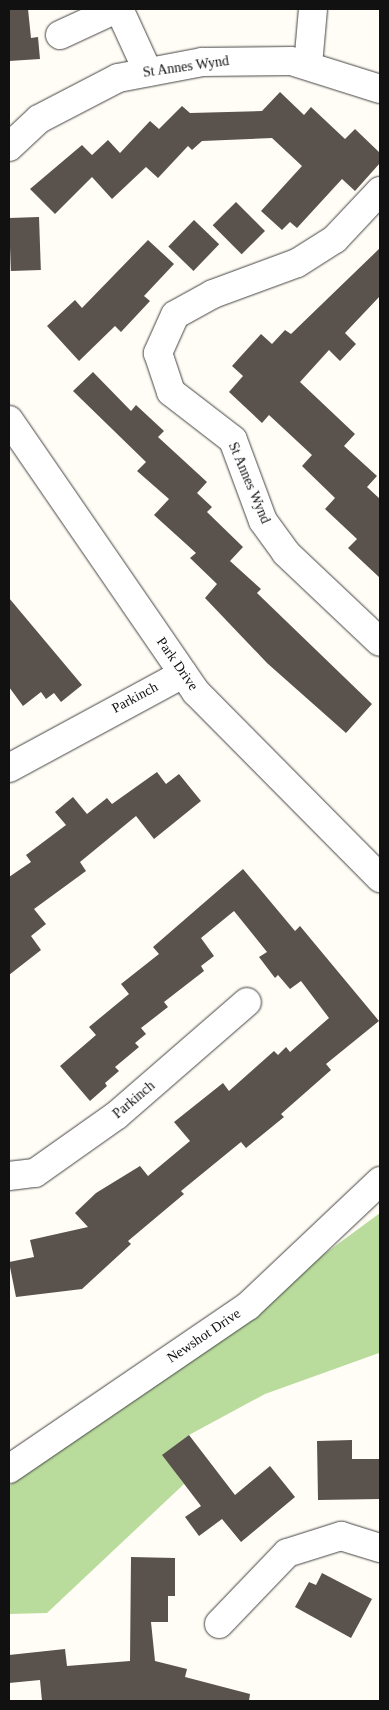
<!DOCTYPE html>
<html>
<head>
<meta charset="utf-8">
<style>
	body { margin:0 }
	#map { position:relative; width:389px; height:1710px; overflow:hidden; background:#fffdf5; font-family:Georgia,serif }
	div>[style] { position:absolute }
	.forest>* { inset:0; background:#b9dc9c }
	.building>* { inset:0; background:#5a524d; transform-origin:0 0 }
	.roads { filter:drop-shadow(0 0 1px #444) drop-shadow(0 0 1px #444) }
	.minor>* { height:28px; margin:-14px; padding:0 14px; transform-origin:14px; border-radius:14px; background:#fff }
	span { translate:-50% -50%; white-space:nowrap; text-align:center; line-height:1.15; -webkit-text-stroke:5px #fff; paint-order:stroke }
	.street-label { font-size:14px; color:#111 }
	.frame { position:absolute; inset:0; border:10px solid #111; pointer-events:none }
</style>
</head>
<body>
<div id="map">
	<div class="forest">
		<i style="clip-path:polygon(380px 1213px,379px 1353px,265px 1394px,189px 1435px,163px 1455px,184px 1484px,47px 1613px,9px 1614px,9px 1486px)"></i>
	</div>
	<div class="building">
		<i style="clip-path:polygon(9px 9px,28px 9px,31px 38px,38px 37px,40px 59px,9px 61px)"></i>
		<i style="clip-path:polygon(280px 92px,304px 115px,311px 107px,345px 139px,355px 129px,380px 153px,380px 163px,355px 191px,342px 179px,297px 228px,290px 222px,282px 230px,261px 211px,302px 166px,272px 138px,202px 141px,192px 150px,188px 146px,158px 178px,146px 167px,112px 199px,92px 177px,55px 214px,30px 189px,82px 145px,92px 155px,108px 140px,120px 153px,150px 121px,159px 129px,182px 106px,190px 113px,262px 111px)"></i>
		<i style="left:236px;top:202px;width:41px;height:33px;rotate:45deg"></i>
		<i style="left:39px;top:217px;width:53px;height:30px;rotate:88deg"></i>
		<i style="left:194px;top:220px;width:35px;height:37px;rotate:44deg"></i>
		<i style="clip-path:polygon(148px 240px,174px 264px,144px 296px,150px 301px,121px 332px,115px 326px,79px 361px,47px 326px,75px 300px,82px 308px)"></i>
		<i style="clip-path:polygon(380px 248px,380px 296px,345px 333px,356px 344px,340px 361px,329px 350px,300px 382px,355px 434px,344px 446px,377px 476px,367px 487px,380px 499px,380px 578px,348px 548px,357px 539px,325px 509px,335px 498px,302px 466px,312px 455px,269px 415px,262px 423px,229px 392px,243px 376px,232px 366px,261px 334px,272px 344px,285px 330px,291px 334px)"></i>
		<i style="clip-path:polygon(93px 372px,131px 411px,136px 405px,164px 431px,158px 437px,207px 482px,197px 493px,212px 507px,207px 512px,243px 547px,230px 561px,261px 589px,257px 593px,372px 704px,346px 733px,267px 663px,205px 598px,217px 584px,190px 558px,196px 553px,154px 515px,169px 499px,137px 471px,146px 462px,73px 391px)"></i>
		<i style="clip-path:polygon(9px 598px,82px 685px,61px 702px,54px 693px,46px 699px,41px 692px,23px 706px,9px 687px)"></i>
		<i style="clip-path:polygon(157px 772px,166px 784px,179px 774px,201px 801px,154px 839px,136px 816px,80px 862px,86px 871px,34px 909px,46px 924px,31px 936px,41px 950px,9px 975px,9px 877px,31px 862px,26px 855px,66px 825px,55px 812px,73px 797px,87px 814px,107px 798px,112px 804px)"></i>
		<i style="clip-path:polygon(243px 869px,295px 931px,300px 926px,379px 1021px,326px 1064px,331px 1070px,281px 1114px,284px 1117px,246px 1148px,241px 1142px,181px 1191px,184px 1194px,128px 1241px,131px 1244px,82px 1289px,16px 1297px,9px 1262px,34px 1257px,30px 1240px,88px 1227px,75px 1213px,96px 1193px,140px 1166px,148px 1176px,190px 1141px,174px 1122px,223px 1083px,229px 1091px,274px 1051px,278px 1055px,286px 1047px,290px 1052px,329px 1018px,301px 981px,290px 989px,278px 975px,275px 978px,259px 957px,267px 952px,234px 911px,201px 938px,214px 956px,201px 966px,204px 971px,164px 1002px,168px 1007px,141px 1028px,146px 1034px,135px 1043px,139px 1047px,115px 1067px,119px 1071px,105px 1083px,107px 1086px,90px 1101px,60px 1066px,96px 1035px,89px 1027px,129px 994px,121px 984px,159px 954px,153px 947px)"></i>
		<i style="clip-path:polygon(189px 1435px,235px 1495px,270px 1466px,295px 1497px,241px 1542px,222px 1519px,199px 1536px,185px 1517px,201px 1506px,162px 1455px)"></i>
		<i style="clip-path:polygon(352px 1440px,352px 1459px,380px 1459px,380px 1499px,318px 1500px,317px 1441px)"></i>
		<i style="clip-path:polygon(131px 1557px,175px 1558px,175px 1596px,168px 1596px,168px 1622px,151px 1622px,155px 1661px,187px 1669px,185px 1677px,250px 1694px,249px 1701px,42px 1701px,40px 1680px,9px 1683px,9px 1655px,65px 1649px,67px 1666px,130px 1661px)"></i>
		<i style="clip-path:polygon(322px 1573px,372px 1599px,351px 1638px,295px 1607px,309px 1582px,316px 1585px)"></i>
	</div>
	<div class="roads">
		<div class="minor">
			<i style="left:60px;top:35px;width:57px;rotate:-24.8deg"></i>
			<i style="left:112px;top:11px;width:9px;rotate:13deg"></i>
			<i style="left:121px;top:13px;width:65px;rotate:65.4deg"></i>
			<i style="left:308px;top:65px;width:56px;rotate:-84.9deg"></i>
			<i style="left:9px;top:147px;width:41px;rotate:-43deg"></i>
			<i style="left:39px;top:119px;width:89px;rotate:-27.4deg"></i>
			<i style="left:118px;top:78px;width:86px;rotate:-10.8deg"></i>
			<i style="left:202px;top:62px;width:89px;rotate:-0.6deg"></i>
			<i style="left:291px;top:61px;width:93px;rotate:17.5deg"></i>
			<i style="left:380px;top:191px;width:66px;rotate:133.2deg"></i>
			<i style="left:335px;top:239px;width:45px;rotate:147.7deg"></i>
			<i style="left:297px;top:263px;width:90px;rotate:159.7deg"></i>
			<i style="left:213px;top:294px;width:43px;rotate:151.1deg"></i>
			<i style="left:175px;top:315px;width:42px;rotate:114.1deg"></i>
			<i style="left:158px;top:353px;width:41px;rotate:71.6deg"></i>
			<i style="left:171px;top:392px;width:78px;rotate:37.7deg"></i>
			<i style="left:233px;top:440px;width:86px;rotate:69.7deg"></i>
			<i style="left:263px;top:521px;width:39px;rotate:54deg"></i>
			<i style="left:286px;top:553px;width:129px;rotate:43.4deg"></i>
			<i style="left:9px;top:420px;width:330px;rotate:55.5deg"></i>
			<i style="left:196px;top:692px;width:262px;rotate:45.3deg"></i>
			<i style="left:9px;top:768px;width:198px;rotate:-28.4deg"></i>
			<i style="left:9px;top:1176px;width:26px;rotate:-7deg"></i>
			<i style="left:35px;top:1173px;width:100px;rotate:-35.3deg"></i>
			<i style="left:117px;top:1115px;width:172px;rotate:-41deg"></i>
			<i style="left:9px;top:1469px;width:289px;rotate:-34.3deg"></i>
			<i style="left:248px;top:1306px;width:182px;rotate:-43.4deg"></i>
			<i style="left:219px;top:1624px;width:98px;rotate:-46.2deg"></i>
			<i style="left:287px;top:1553px;width:57px;rotate:-17.5deg"></i>
			<i style="left:341px;top:1536px;width:41px;rotate:17.1deg"></i>
		</div>
	</div>
	<div class="street-label">
		<span style="left:186px;top:67px;rotate:-8deg">St Annes Wynd</span>
		<span style="left:249px;top:483px;rotate:67deg">St Annes Wynd</span>
		<span style="left:177px;top:664px;rotate:55deg">Park Drive</span>
		<span style="left:135px;top:698px;rotate:-28deg">Parkinch</span>
		<span style="left:134px;top:1100px;rotate:-40deg">Parkinch</span>
		<span style="left:204px;top:1336px;rotate:-34deg">Newshot Drive</span>
	</div>
	<div class="frame"></div>
</div>
</body>
</html>
